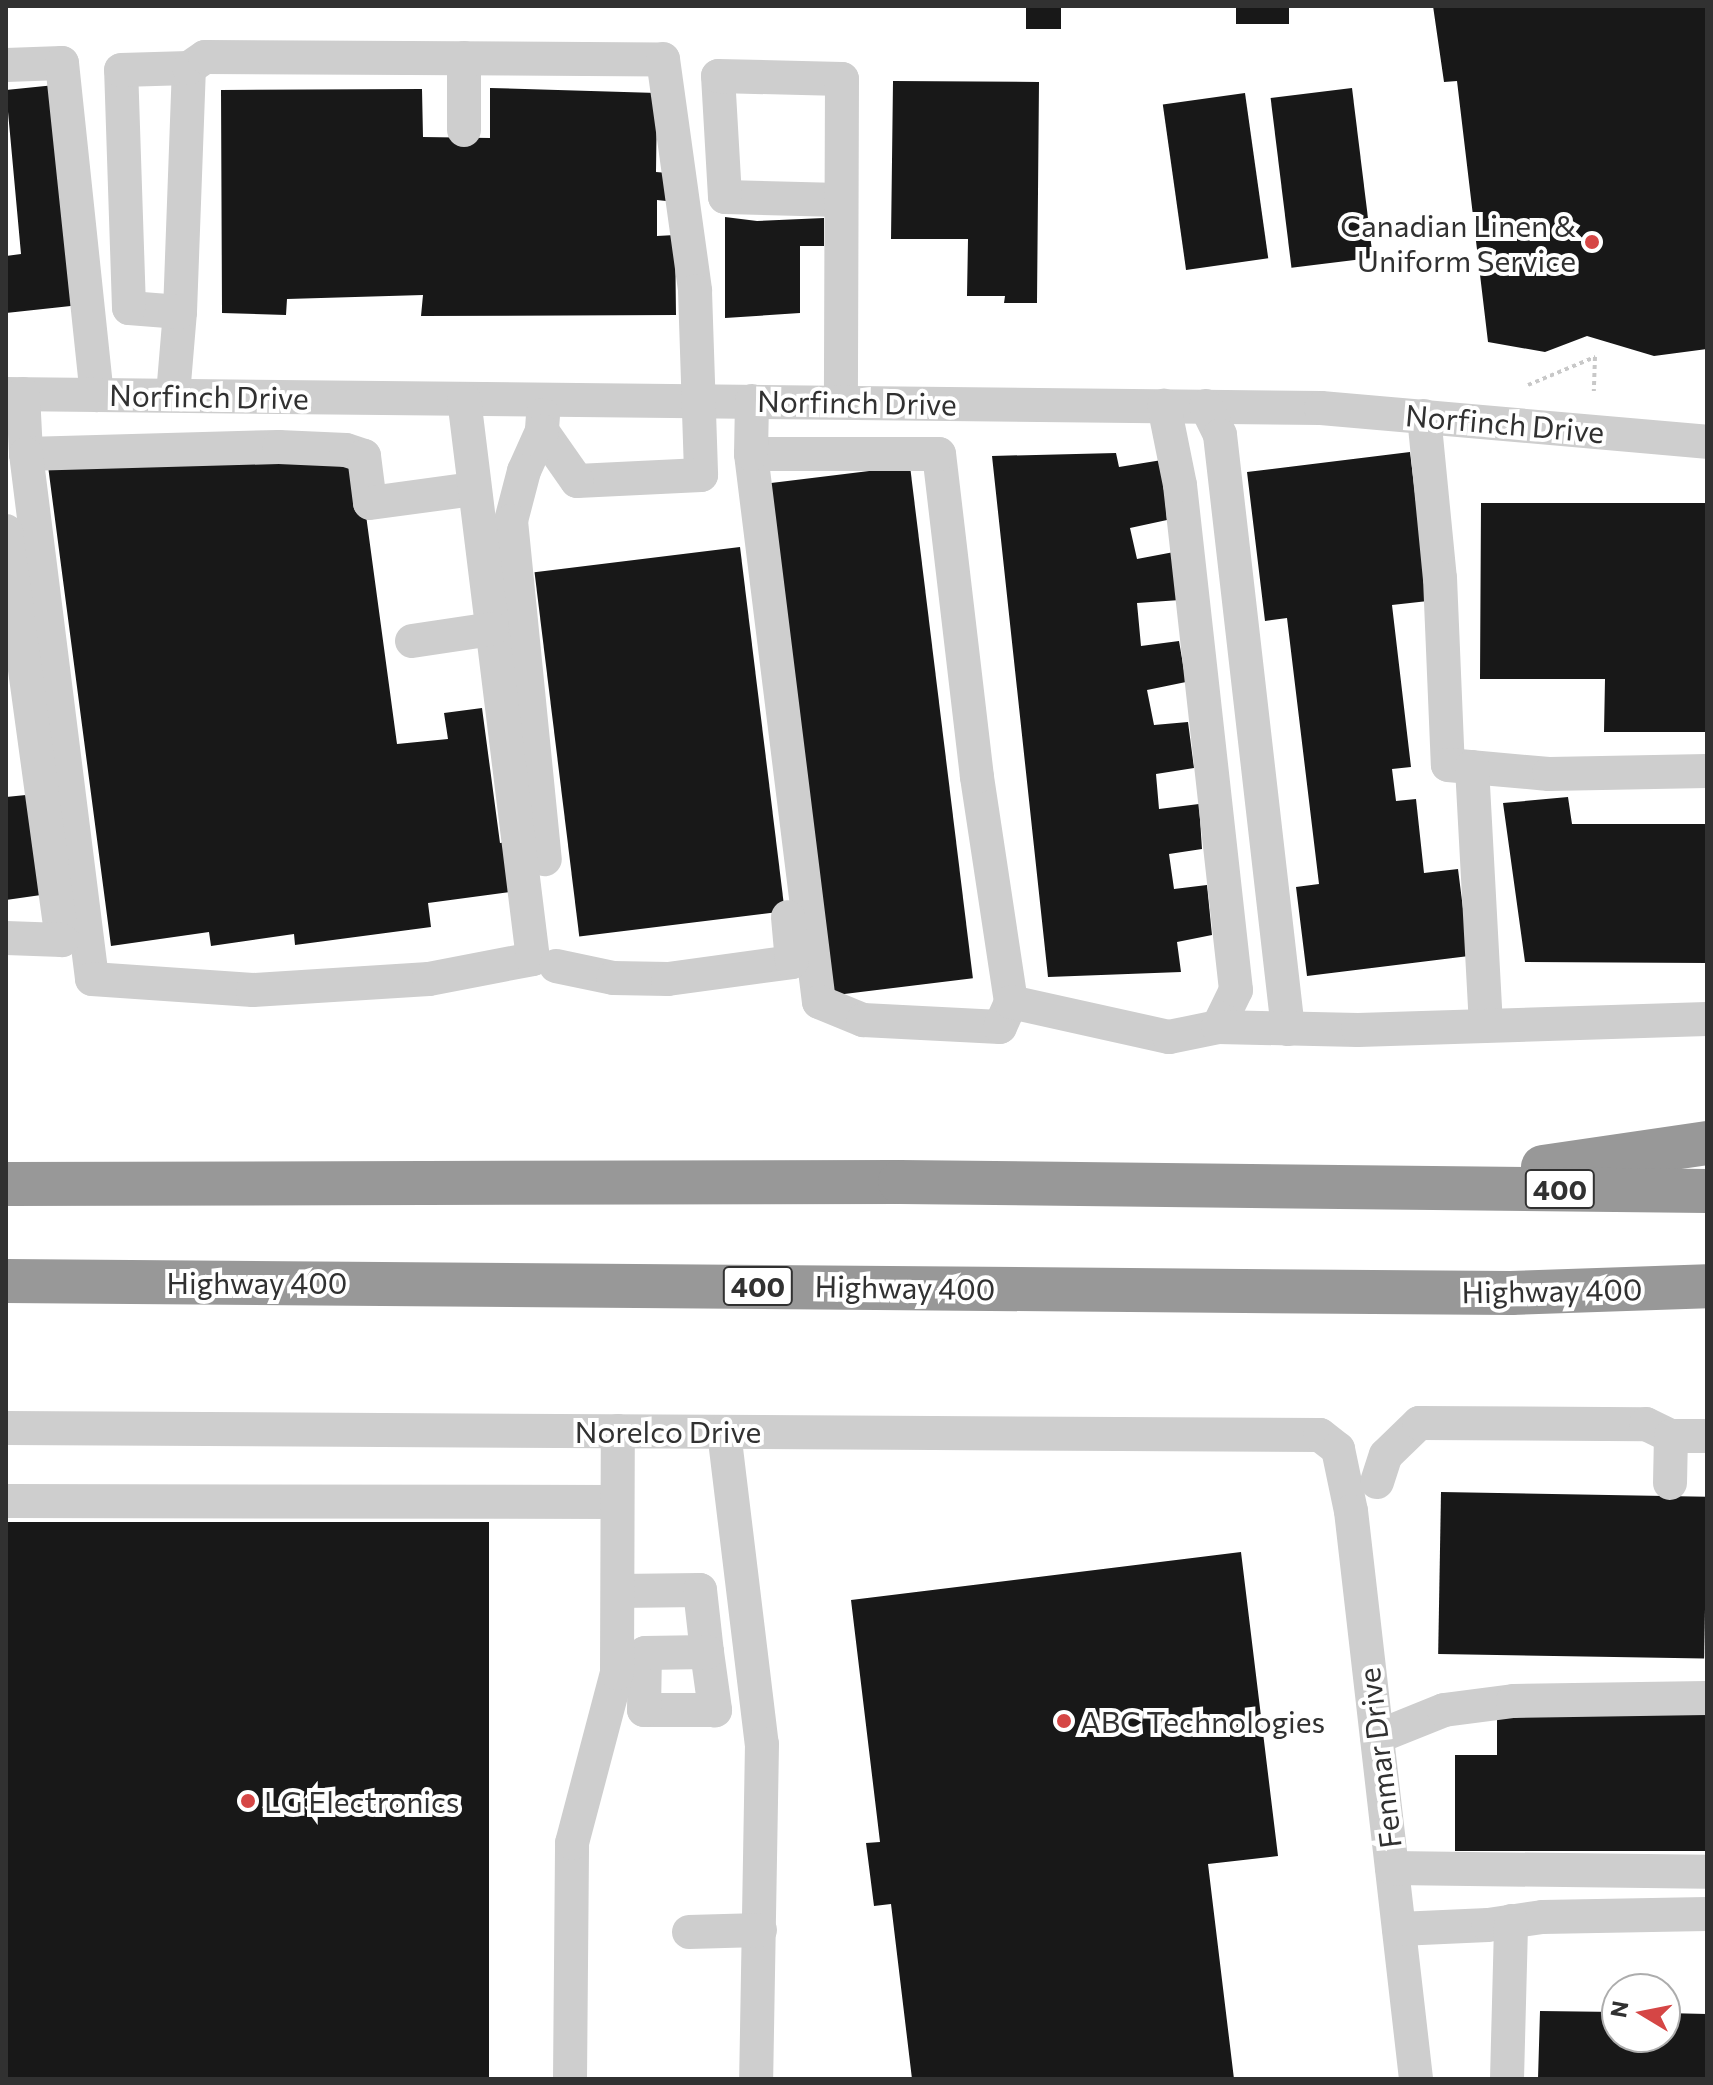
<!DOCTYPE html>
<html>
<head>
<meta charset="utf-8">
<style>
	body { margin:0 }
	#map { position:relative; width:1713px; height:2085px; overflow:hidden; background:#fff; font-family:Commissioner,sans-serif }
	div>[style] { position:absolute }
	.building>* { inset:0; background:#181818; transform-origin:0 0 }
	.path>* { height:4px; margin-top:-2px; transform-origin:0; background:repeating-linear-gradient(90deg,#c8c8c8 0 4px,transparent 0 8px) }
	.minor>* { height:34px; margin:-17px; padding:0 17px; transform-origin:17px; border-radius:17px; background:#cecece }
	.highway>* { height:44px; margin:-22px; padding:0 22px; transform-origin:22px; border-radius:22px; background:#989898 }
	.dots>* { width:22px; height:22px; translate:-50% -50%; box-sizing:border-box; border:4px solid #fff; border-radius:50% }
	span { translate:-50% -50%; white-space:nowrap; text-align:center; line-height:1.15; -webkit-text-stroke:8px #fff; paint-order:stroke }
	.shield-label span { padding:2px 6px; background:#fff; border:2px solid; border-radius:6px; -webkit-text-stroke-width:0 }
	.shield-label { font-size:28px; color:#313131; font-weight:700 }
	.poi-label { font-size:30px; color:#313131 }
	.right { translate:-100% -50%; text-align:right }
	.left { translate:0 -50%; text-align:left }
	.street-label { font-size:30px; color:#313131 }
	.frame { position:absolute; inset:0; border:8px solid #313131; pointer-events:none }
	.north { position:absolute; left:1601px; top:1973px; width:80px; height:80px; box-sizing:border-box; background:#fff; border:2px solid #adadad; border-radius:50%; rotate:280deg; font-size:22px; font-weight:700; line-height:32px; text-align:center; color:#313131 }
	.north::after { content:''; display:block; margin:auto; width:28px; height:36px; background:#d54645; clip-path:polygon(50% 0,100% 100%,50% 72%,0 100%) }
</style>
</head>
<body>
<div id="map">
	<div class="building">
		<i style="left:1026px;top:6px;width:35px;height:23px"></i>
		<i style="left:1236px;top:6px;width:53px;height:18px"></i>
		<i style="clip-path:polygon(1433px 6px,1707px 6px,1707px 349px,1654px 356px,1587px 336px,1545px 352px,1488px 342px,1457px 81px,1444px 82px)"></i>
		<i style="clip-path:polygon(893px 81px,1039px 82px,1037px 303px,1004px 303px,1005px 296px,967px 296px,968px 239px,891px 239px)"></i>
		<i style="clip-path:polygon(55px 85px,80px 305px,6px 313px,6px 256px,21px 254px,6px 90px)"></i>
		<i style="clip-path:polygon(490px 88px,657px 93px,656px 172px,668px 173px,666px 201px,657px 200px,657px 236px,675px 235px,676px 315px,421px 316px,423px 295px,287px 299px,286px 315px,222px 313px,221px 90px,422px 89px,423px 137px,490px 138px)"></i>
		<i style="left:1352px;top:88px;width:171px;height:82px;rotate:83deg"></i>
		<i style="left:1245px;top:93px;width:167px;height:83px;rotate:82deg"></i>
		<i style="clip-path:polygon(725px 217px,757px 221px,824px 218px,824px 246px,800px 246px,800px 313px,725px 318px)"></i>
		<i style="clip-path:polygon(1410px 452px,1428px 601px,1392px 605px,1411px 767px,1392px 769px,1396px 801px,1416px 799px,1424px 873px,1458px 869px,1469px 956px,1307px 976px,1296px 887px,1319px 884px,1287px 618px,1265px 621px,1247px 472px)"></i>
		<i style="clip-path:polygon(1116px 453px,1119px 467px,1162px 460px,1167px 520px,1130px 528px,1137px 559px,1174px 552px,1180px 600px,1137px 603px,1141px 646px,1179px 641px,1186px 682px,1147px 690px,1154px 725px,1188px 722px,1194px 768px,1156px 774px,1159px 809px,1199px 804px,1202px 849px,1169px 854px,1174px 889px,1207px 885px,1212px 935px,1177px 942px,1181px 972px,1048px 977px,992px 456px)"></i>
		<i style="clip-path:polygon(358px 456px,397px 744px,448px 739px,444px 713px,482px 708px,500px 843px,519px 840px,526px 890px,428px 903px,431px 927px,295px 945px,294px 934px,211px 946px,209px 932px,111px 946px,48px 466px)"></i>
		<i style="left:910px;top:466px;width:516px;height:144px;rotate:83deg"></i>
		<i style="clip-path:polygon(1481px 503px,1707px 503px,1707px 732px,1604px 732px,1605px 679px,1480px 679px)"></i>
		<i style="left:740px;top:547px;width:367px;height:207px;rotate:83deg"></i>
		<i style="clip-path:polygon(36px 794px,48px 894px,6px 900px,6px 797px)"></i>
		<i style="clip-path:polygon(1568px 797px,1572px 824px,1707px 824px,1707px 963px,1525px 962px,1503px 803px)"></i>
		<i style="left:1441px;top:1492px;width:266px;height:162px;rotate:1deg"></i>
		<i style="left:489px;top:1522px;width:557px;height:483px;rotate:90deg"></i>
		<i style="clip-path:polygon(1241px 1552px,1278px 1856px,1208px 1864px,1234px 2079px,912px 2079px,891px 1904px,874px 1906px,866px 1843px,880px 1842px,851px 1600px)"></i>
		<i style="clip-path:polygon(1497px 1709px,1707px 1709px,1707px 1851px,1455px 1851px,1455px 1755px,1497px 1755px)"></i>
		<i style="clip-path:polygon(1540px 2011px,1617px 2012px,1617px 2037px,1665px 2037px,1665px 2013px,1707px 2014px,1707px 2079px,1538px 2079px)"></i>
	</div>
	<div class="path">
		<i style="left:1528px;top:385px;width:73px;rotate:-22.7deg"></i>
		<i style="left:1595px;top:357px;width:34px;rotate:92deg"></i>
	</div>
	<div class="minor">
		<i style="left:6px;top:65px;width:56px;rotate:-2deg"></i>
		<i style="left:62px;top:63px;width:334px;rotate:84deg"></i>
		<i style="left:464px;top:130px;width:72px;rotate:-90deg"></i>
		<i style="left:840px;top:200px;width:115px;rotate:-178.5deg"></i>
		<i style="left:725px;top:197px;width:121px;rotate:-93.3deg"></i>
		<i style="left:718px;top:76px;width:124px;rotate:1.4deg"></i>
		<i style="left:842px;top:79px;width:323px;rotate:90.2deg"></i>
		<i style="left:180px;top:312px;width:244px;rotate:-87.9deg"></i>
		<i style="left:6px;top:394px;width:1315px;rotate:0.61deg"></i>
		<i style="left:1321px;top:408px;width:387px;rotate:5deg"></i>
		<i style="left:23px;top:394px;width:60px;rotate:87.1deg"></i>
		<i style="left:26px;top:454px;width:253px;rotate:-1.6deg"></i>
		<i style="left:279px;top:447px;width:67px;rotate:2.6deg"></i>
		<i style="left:346px;top:450px;width:19px;rotate:18deg"></i>
		<i style="left:364px;top:456px;width:47px;rotate:82.7deg"></i>
		<i style="left:370px;top:503px;width:105px;rotate:-7.7deg"></i>
		<i style="left:173px;top:395px;width:83px;rotate:-85.2deg"></i>
		<i style="left:180px;top:312px;width:51px;rotate:-175.5deg"></i>
		<i style="left:129px;top:308px;width:238px;rotate:-91.9deg"></i>
		<i style="left:121px;top:70px;width:68px;rotate:-1.7deg"></i>
		<i style="left:189px;top:68px;width:19px;rotate:-35deg"></i>
		<i style="left:205px;top:57px;width:458px;rotate:0.3deg"></i>
		<i style="left:663px;top:59px;width:234px;rotate:82.1deg"></i>
		<i style="left:695px;top:291px;width:184px;rotate:88.1deg"></i>
		<i style="left:701px;top:475px;width:124px;rotate:177.2deg"></i>
		<i style="left:577px;top:481px;width:61px;rotate:-125deg"></i>
		<i style="left:1206px;top:406px;width:32px;rotate:64deg"></i>
		<i style="left:1220px;top:435px;width:598px;rotate:83.47deg"></i>
		<i style="left:543px;top:415px;width:16px;rotate:94deg"></i>
		<i style="left:542px;top:431px;width:44px;rotate:114.2deg"></i>
		<i style="left:524px;top:471px;width:52px;rotate:104.6deg"></i>
		<i style="left:511px;top:521px;width:340px;rotate:84.3deg"></i>
		<i style="left:1424px;top:416px;width:163px;rotate:84.4deg"></i>
		<i style="left:1440px;top:578px;width:187px;rotate:87.6deg"></i>
		<i style="left:1448px;top:765px;width:101px;rotate:5.1deg"></i>
		<i style="left:1549px;top:774px;width:158px;rotate:-1.1deg"></i>
		<i style="left:26px;top:454px;width:529px;rotate:82.83deg"></i>
		<i style="left:92px;top:979px;width:161px;rotate:3.9deg"></i>
		<i style="left:253px;top:990px;width:176px;rotate:-3.6deg"></i>
		<i style="left:429px;top:979px;width:106px;rotate:-10.9deg"></i>
		<i style="left:533px;top:959px;width:564px;rotate:-97.02deg"></i>
		<i style="left:751px;top:454px;width:552px;rotate:82.93deg"></i>
		<i style="left:819px;top:1002px;width:48px;rotate:22.2deg"></i>
		<i style="left:863px;top:1020px;width:137px;rotate:2.9deg"></i>
		<i style="left:1000px;top:1027px;width:27px;rotate:-66deg"></i>
		<i style="left:1011px;top:1002px;width:228px;rotate:-98.6deg"></i>
		<i style="left:977px;top:777px;width:325px;rotate:-96.7deg"></i>
		<i style="left:939px;top:454px;width:188px;rotate:180deg"></i>
		<i style="left:751px;top:454px;width:53px;rotate:-88.9deg"></i>
		<i style="left:6px;top:531px;width:413px;rotate:82.2deg"></i>
		<i style="left:62px;top:940px;width:56px;rotate:-178deg"></i>
		<i style="left:412px;top:641px;width:81px;rotate:-8.5deg"></i>
		<i style="left:1472px;top:767px;width:259px;rotate:86.9deg"></i>
		<i style="left:556px;top:966px;width:58px;rotate:11.9deg"></i>
		<i style="left:613px;top:978px;width:55px;rotate:1deg"></i>
		<i style="left:668px;top:979px;width:125px;rotate:-7.8deg"></i>
		<i style="left:792px;top:962px;width:45px;rotate:-95.1deg"></i>
		<i style="left:1011px;top:1002px;width:162px;rotate:12.5deg"></i>
		<i style="left:1169px;top:1037px;width:50px;rotate:-11.5deg"></i>
		<i style="left:1218px;top:1027px;width:41px;rotate:-64.1deg"></i>
		<i style="left:1236px;top:990px;width:508px;rotate:-96.33deg"></i>
		<i style="left:1180px;top:485px;width:81px;rotate:-101.4deg"></i>
		<i style="left:1218px;top:1027px;width:140px;rotate:1.2deg"></i>
		<i style="left:1358px;top:1030px;width:349px;rotate:-1.8deg"></i>
		<i style="left:6px;top:1428px;width:1314px;rotate:0.31deg"></i>
		<i style="left:1320px;top:1435px;width:23px;rotate:38deg"></i>
		<i style="left:1338px;top:1449px;width:63px;rotate:78.2deg"></i>
		<i style="left:1351px;top:1511px;width:572px;rotate:83.47deg"></i>
		<i style="left:724px;top:1432px;width:314px;rotate:83.1deg"></i>
		<i style="left:762px;top:1744px;width:335px;rotate:91deg"></i>
		<i style="left:1377px;top:1482px;width:28px;rotate:-72deg"></i>
		<i style="left:1386px;top:1455px;width:46px;rotate:-44.1deg"></i>
		<i style="left:1419px;top:1423px;width:227px;rotate:0.3deg"></i>
		<i style="left:1646px;top:1424px;width:28px;rotate:26deg"></i>
		<i style="left:1670px;top:1483px;width:47px;rotate:-88.8deg"></i>
		<i style="left:1671px;top:1436px;width:36px"></i>
		<i style="left:6px;top:1501px;width:611px;rotate:0.09deg"></i>
		<i style="left:618px;top:1591px;width:82px;rotate:-0.7deg"></i>
		<i style="left:700px;top:1590px;width:62px;rotate:83.6deg"></i>
		<i style="left:707px;top:1652px;width:59px;rotate:82.1deg"></i>
		<i style="left:715px;top:1710px;width:71px;rotate:180deg"></i>
		<i style="left:644px;top:1710px;width:57px;rotate:-89deg"></i>
		<i style="left:645px;top:1653px;width:62px;rotate:-0.9deg"></i>
		<i style="left:1377px;top:1737px;width:72px;rotate:-21.9deg"></i>
		<i style="left:1444px;top:1710px;width:70px;rotate:-7.4deg"></i>
		<i style="left:1513px;top:1701px;width:194px;rotate:-0.9deg"></i>
		<i style="left:1392px;top:1868px;width:315px;rotate:0.7deg"></i>
		<i style="left:1399px;top:1929px;width:89px;rotate:-2.6deg"></i>
		<i style="left:1488px;top:1925px;width:55px;rotate:-8.4deg"></i>
		<i style="left:1542px;top:1917px;width:165px;rotate:-1deg"></i>
		<i style="left:689px;top:1932px;width:71px;rotate:-1.6deg"></i>
		<i style="left:570px;top:2079px;width:236px;rotate:-89.5deg"></i>
		<i style="left:572px;top:1843px;width:176px;rotate:-75.2deg"></i>
		<i style="left:617px;top:1673px;width:242px;rotate:-89.8deg"></i>
		<i style="left:1507px;top:2079px;width:158px;rotate:-88.5deg"></i>
	</div>
	<div class="highway">
		<i style="left:1543px;top:1167px;width:166px;rotate:-8.3deg"></i>
		<i style="left:6px;top:1184px;width:894px;rotate:-0.13deg"></i>
		<i style="left:900px;top:1182px;width:807px;rotate:0.64deg"></i>
		<i style="left:6px;top:1281px;width:1505px;rotate:0.46deg"></i>
		<i style="left:1511px;top:1293px;width:196px;rotate:-2deg"></i>
	</div>
	<div class="dots">
		<i style="left:1592px;top:242px;background:#d54645"></i>
		<i style="left:1064px;top:1721px;background:#d54645"></i>
		<i style="left:248px;top:1801px;background:#d54645"></i>
	</div>
	<div class="shield-label">
		<span style="left:1560px;top:1189px">400</span>
		<span style="left:758px;top:1286px">400</span>
	</div>
	<div class="poi-label">
		<span class="right" style="left:1576px;top:242px">Canadian Linen &amp;<br>Uniform Service</span>
		<span class="left" style="left:1080px;top:1721px">ABC Technologies</span>
		<span class="left" style="left:264px;top:1801px">LG Electronics</span>
	</div>
	<div class="street-label">
		<span style="left:209px;top:396px;rotate:1deg">Norfinch Drive</span>
		<span style="left:857px;top:402px;rotate:1deg">Norfinch Drive</span>
		<span style="left:1505px;top:423px;rotate:5deg">Norfinch Drive</span>
		<span style="left:257px;top:1282px">Highway 400</span>
		<span style="left:905px;top:1287px;rotate:1deg">Highway 400</span>
		<span style="left:1552px;top:1290px;rotate:-1deg">Highway 400</span>
		<span style="left:668px;top:1431px">Norelco Drive</span>
		<span style="left:1379px;top:1758px;rotate:-97deg">Fenmar Drive</span>
	</div>
	<div class="frame"></div>
	<div class="north">N</div>
</div>
</body>
</html>
